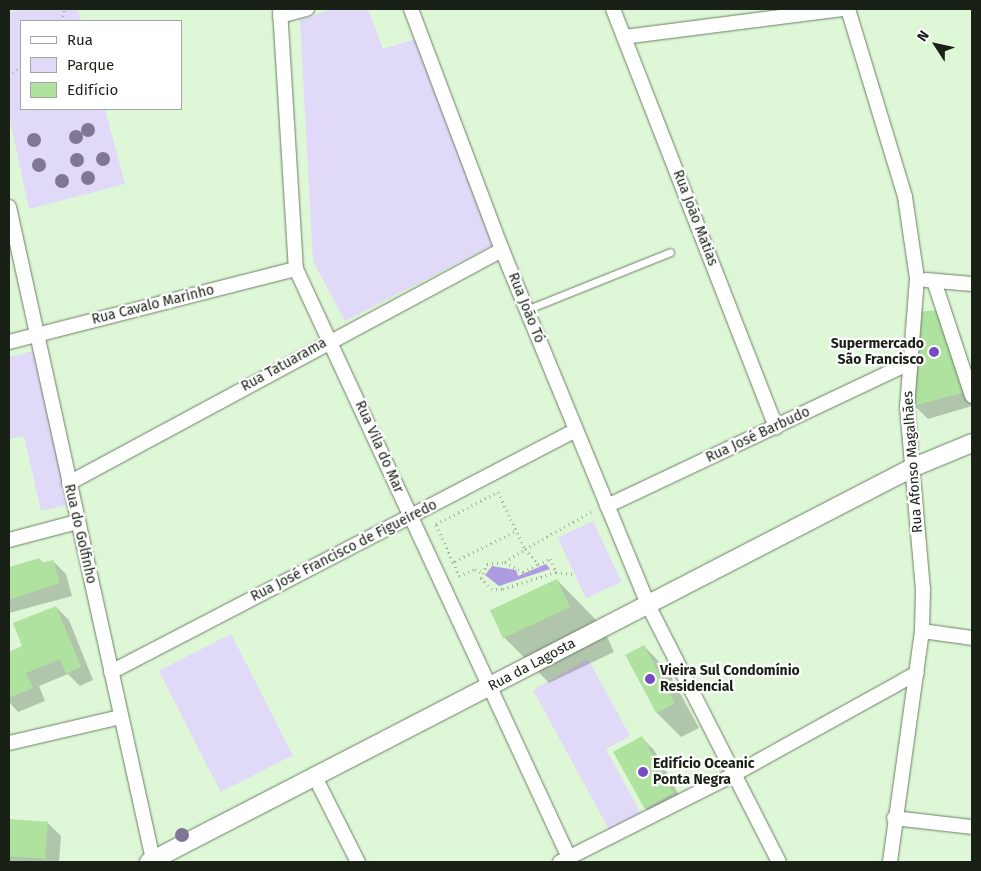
<!DOCTYPE html>
<html>
<head>
<meta charset="utf-8">
<style>
	body { margin:0 }
	#map { position:relative; width:981px; height:871px; overflow:hidden; background:#def7d7; font-family:"Fira Sans",sans-serif }
	div>[style] { position:absolute }
	.green>* { inset:0; background:#e0d9f7; transform-origin:0 0 }
	.water>* { inset:0; background:#ae9ae3 }
	.shadow>* { inset:0; background:#0003 }
	.building>* { inset:0; background:#aee29e; transform-origin:0 0 }
	.path>* { height:3px; margin-top:-1.5px; transform-origin:0; background:repeating-linear-gradient(90deg,#9eb299 0 1px,transparent 0 5px) }
	.roads { filter:drop-shadow(0 0 1px #6a7f63) drop-shadow(0 0 1px #6a7f63) }
	.service>* { height:7px; margin:-3.5px; padding:0 3.5px; transform-origin:3.5px; border-radius:3.5px; background:#fff }
	.minor>* { height:14px; margin:-7px; padding:0 7px; transform-origin:7px; border-radius:7px; background:#fff }
	.tertiary>* { height:18px; margin:-9px; padding:0 9px; transform-origin:9px; border-radius:9px; background:#fff }
	.trees>* { width:14px; height:14px; margin:-7px; border-radius:50%; background:#807698 }
	.dots>* { width:14px; height:14px; translate:-50% -50%; box-sizing:border-box; border:2px solid #fff; border-radius:50% }
	span { translate:-50% -50%; white-space:nowrap; text-align:center; line-height:1.15; -webkit-text-stroke:4.5px #fff; paint-order:stroke }
	.street-label { font-size:14px; color:#192116 }
	.poi-label { font-size:14px; color:#192116; font-weight:700 }
	.right { translate:-100% -50%; text-align:right }
	.left { translate:0 -50%; text-align:left }
	.frame { position:absolute; inset:0; border:10px solid #192116; pointer-events:none }
	.legend { position:absolute; left:20px; top:20px; width:162px; height:90px; box-sizing:border-box; background:#fff; border:1px solid #a3a6a2; margin:0; padding:6px 9px; list-style:none; font-size:15px; color:#192116 }
	.legend li { display:flex; align-items:center; gap:10px; height:25px }
	.legend b { width:25px; border:1px solid #a3a6a2 }
	.north { position:absolute; left:911px; top:20px; width:50px; height:50px; -webkit-text-stroke:4px #fff; paint-order:stroke; rotate:305deg; font-size:14px; font-weight:700; line-height:20px; text-align:center; color:#192116 }
	.north::after { content:''; display:block; margin:auto; width:18px; height:22px; background:#192116; clip-path:polygon(50% 0,100% 100%,50% 72%,0 100%) }
</style>
</head>
<body>
<div id="map">
	<div class="green">
		<i style="clip-path:polygon(27px 9px,78px 9px,81px 21px,21px 21px,21px 109px,105px 109px,125px 184px,29px 209px,9px 116px,9px 12px)"></i>
		<i style="clip-path:polygon(332px 9px,368px 9px,383px 49px,419px 38px,493px 245px,345px 321px,313px 261px,300px 20px)"></i>
		<i style="clip-path:polygon(34px 351px,69px 505px,41px 511px,24px 436px,9px 439px,9px 357px)"></i>
		<i style="left:593px;top:521px;width:67px;height:39px;rotate:65deg"></i>
		<i style="left:231px;top:634px;width:136px;height:81px;rotate:63deg"></i>
		<i style="clip-path:polygon(588px 659px,630px 736px,606px 749px,642px 816px,611px 833px,533px 690px)"></i>
	</div>
	<div class="water">
		<i style="clip-path:polygon(546px 564px,550px 569px,499px 586px,485px 575px,492px 566px,516px 570px,518px 576px)"></i>
	</div>
	<div class="shadow">
		<i style="clip-path:polygon(917px 314px,972px 387px,972px 406px,928px 419px,915px 406px)"></i>
		<i style="clip-path:polygon(40px 560px,44px 564px,53px 561px,66px 574px,72px 596px,9px 613px,9px 569px)"></i>
		<i style="clip-path:polygon(557px 580px,602px 626px,614px 652px,549px 683px,504px 637px)"></i>
		<i style="clip-path:polygon(56px 607px,69px 620px,93px 680px,80px 686px,68px 674px,39px 686px,45px 701px,18px 712px,9px 702px,9px 653px,24px 647px)"></i>
		<i style="clip-path:polygon(644px 646px,668px 671px,699px 728px,681px 737px,656px 712px,626px 656px)"></i>
		<i style="clip-path:polygon(641px 737px,654px 750px,685px 806px,658px 821px,645px 808px)"></i>
		<i style="clip-path:polygon(9px 820px,48px 823px,61px 836px,59px 862px,9px 862px)"></i>
	</div>
	<div class="building">
		<i style="clip-path:polygon(939px 310px,966px 392px,913px 406px,916px 312px)"></i>
		<i style="clip-path:polygon(40px 558px,41px 563px,53px 560px,60px 583px,9px 600px,9px 567px)"></i>
		<i style="left:557px;top:579px;width:31px;height:74px;rotate:65deg"></i>
		<i style="clip-path:polygon(56px 606px,81px 667px,66px 674px,60px 659px,26px 673px,33px 688px,9px 698px,9px 652px,22px 646px,13px 623px)"></i>
		<i style="left:644px;top:645px;width:66px;height:21px;rotate:62deg"></i>
		<i style="left:642px;top:736px;width:65px;height:33px;rotate:61deg"></i>
		<i style="left:9px;top:819px;width:39px;height:37px;rotate:4deg"></i>
	</div>
	<div class="path">
		<i style="left:61px;top:21px;width:13px;rotate:-72deg"></i>
		<i style="left:9px;top:76px;width:15px;rotate:-37deg"></i>
		<i style="left:514px;top:532px;width:68px;rotate:153.8deg"></i>
		<i style="left:453px;top:562px;width:42px;rotate:-114.1deg"></i>
		<i style="left:436px;top:524px;width:70px;rotate:-27.3deg"></i>
		<i style="left:498px;top:492px;width:63px;rotate:64.7deg"></i>
		<i style="left:525px;top:549px;width:76px;rotate:-29.3deg"></i>
		<i style="left:525px;top:549px;width:20px;rotate:49deg"></i>
		<i style="left:538px;top:564px;width:13px;rotate:-23deg"></i>
		<i style="left:550px;top:559px;width:14px;rotate:65deg"></i>
		<i style="left:556px;top:572px;width:57px;rotate:162.5deg"></i>
		<i style="left:502px;top:589px;width:10px;rotate:180deg"></i>
		<i style="left:492px;top:589px;width:16px;rotate:-135deg"></i>
		<i style="left:481px;top:578px;width:15px;rotate:-67deg"></i>
		<i style="left:487px;top:564px;width:18px;rotate:-6deg"></i>
		<i style="left:505px;top:562px;width:24px;rotate:-33deg"></i>
		<i style="left:453px;top:562px;width:15px;rotate:67deg"></i>
		<i style="left:459px;top:576px;width:17px;rotate:-24deg"></i>
		<i style="left:475px;top:569px;width:7px;rotate:27deg"></i>
		<i style="left:505px;top:562px;width:21px;rotate:29deg"></i>
		<i style="left:523px;top:572px;width:17px;rotate:-28deg"></i>
		<i style="left:556px;top:572px;width:16px;rotate:7deg"></i>
	</div>
	<div class="roads">
		<div class="service">
			<i style="left:526px;top:310px;width:155px;rotate:-21.9deg"></i>
		</div>
		<div class="minor">
			<i style="left:280px;top:9px;width:260px;rotate:86.5deg"></i>
			<i style="left:296px;top:269px;width:654px;rotate:65.12deg"></i>
			<i style="left:411px;top:9px;width:258px;rotate:69.3deg"></i>
			<i style="left:502px;top:250px;width:384px;rotate:67.6deg"></i>
			<i style="left:648px;top:605px;width:288px;rotate:63deg"></i>
			<i style="left:613px;top:9px;width:449px;rotate:68.7deg"></i>
			<i style="left:848px;top:9px;width:196px;rotate:73.1deg"></i>
			<i style="left:905px;top:197px;width:82px;rotate:81.6deg"></i>
			<i style="left:917px;top:278px;width:129px;rotate:94.4deg"></i>
			<i style="left:907px;top:407px;width:183px;rotate:85deg"></i>
			<i style="left:923px;top:589px;width:42px;rotate:91.4deg"></i>
			<i style="left:922px;top:631px;width:233px;rotate:97.9deg"></i>
			<i style="left:280px;top:16px;width:28px;rotate:-15deg"></i>
			<i style="left:624px;top:37px;width:221px;rotate:-7.3deg"></i>
			<i style="left:9px;top:207px;width:669px;rotate:77.56deg"></i>
			<i style="left:926px;top:280px;width:46px;rotate:5deg"></i>
			<i style="left:934px;top:281px;width:121px;rotate:71.7deg"></i>
			<i style="left:9px;top:342px;width:296px;rotate:-14.3deg"></i>
			<i style="left:69px;top:483px;width:492px;rotate:-28.3deg"></i>
			<i style="left:607px;top:506px;width:333px;rotate:-25.3deg"></i>
			<i style="left:9px;top:540px;width:70px;rotate:-14.8deg"></i>
			<i style="left:922px;top:631px;width:50px;rotate:8deg"></i>
			<i style="left:111px;top:672px;width:524px;rotate:-27.49deg"></i>
			<i style="left:9px;top:743px;width:115px;rotate:-13.1deg"></i>
			<i style="left:315px;top:777px;width:95px;rotate:63.2deg"></i>
			<i style="left:894px;top:818px;width:79px;rotate:6.6deg"></i>
			<i style="left:560px;top:862px;width:194px;rotate:-26.7deg"></i>
			<i style="left:733px;top:775px;width:210px;rotate:-29deg"></i>
		</div>
		<div class="tertiary">
			<i style="left:149px;top:862px;width:861px;rotate:-27.31deg"></i>
			<i style="left:914px;top:467px;width:63px;rotate:-22.5deg"></i>
		</div>
	</div>
	<div class="trees">
		<i style="left:88px;top:130px"></i>
		<i style="left:76px;top:137px"></i>
		<i style="left:34px;top:140px"></i>
		<i style="left:103px;top:159px"></i>
		<i style="left:77px;top:160px"></i>
		<i style="left:39px;top:165px"></i>
		<i style="left:88px;top:178px"></i>
		<i style="left:62px;top:181px"></i>
		<i style="left:182px;top:835px"></i>
	</div>
	<div class="dots">
		<i style="left:934px;top:352px;background:#774bc4"></i>
		<i style="left:650px;top:679px;background:#774bc4"></i>
		<i style="left:643px;top:772px;background:#774bc4"></i>
	</div>
	<div class="street-label">
		<span style="left:695px;top:218px;rotate:69deg">Rua João Matias</span>
		<span style="left:153px;top:305px;rotate:-14deg">Rua Cavalo Marinho</span>
		<span style="left:526px;top:308px;rotate:68deg">Rua João Tó</span>
		<span style="left:284px;top:365px;rotate:-29deg">Rua Tatuarama</span>
		<span style="left:758px;top:435px;rotate:-25deg">Rua José Barbudo</span>
		<span style="left:379px;top:447px;rotate:66deg">Rua Vila do Mar</span>
		<span style="left:913px;top:462px;rotate:-94deg">Rua Afonso Magalhães</span>
		<span style="left:80px;top:534px;rotate:77deg">Rua do Golfinho</span>
		<span style="left:344px;top:551px;rotate:-27deg">Rua José Francisco de Figueiredo</span>
		<span style="left:532px;top:665px;rotate:-28deg">Rua da Lagosta</span>
	</div>
	<div class="poi-label">
		<span class="right" style="left:924px;top:352px">Supermercado<br>São Francisco</span>
		<span class="left" style="left:660px;top:679px">Vieira Sul Condomínio<br>Residencial</span>
		<span class="left" style="left:653px;top:772px">Edifício Oceanic<br>Ponta Negra</span>
	</div>
	<div class="frame"></div>
	<ul class="legend">
	<li><b style="height:6px;background:#fff"></b>Rua</li>
	<li><b style="height:14px;background:#e0d9f7"></b>Parque</li>
	<li><b style="height:14px;background:#aee29e"></b>Edifício</li>
	</ul>
	<div class="north">N</div>
</div>
</body>
</html>
